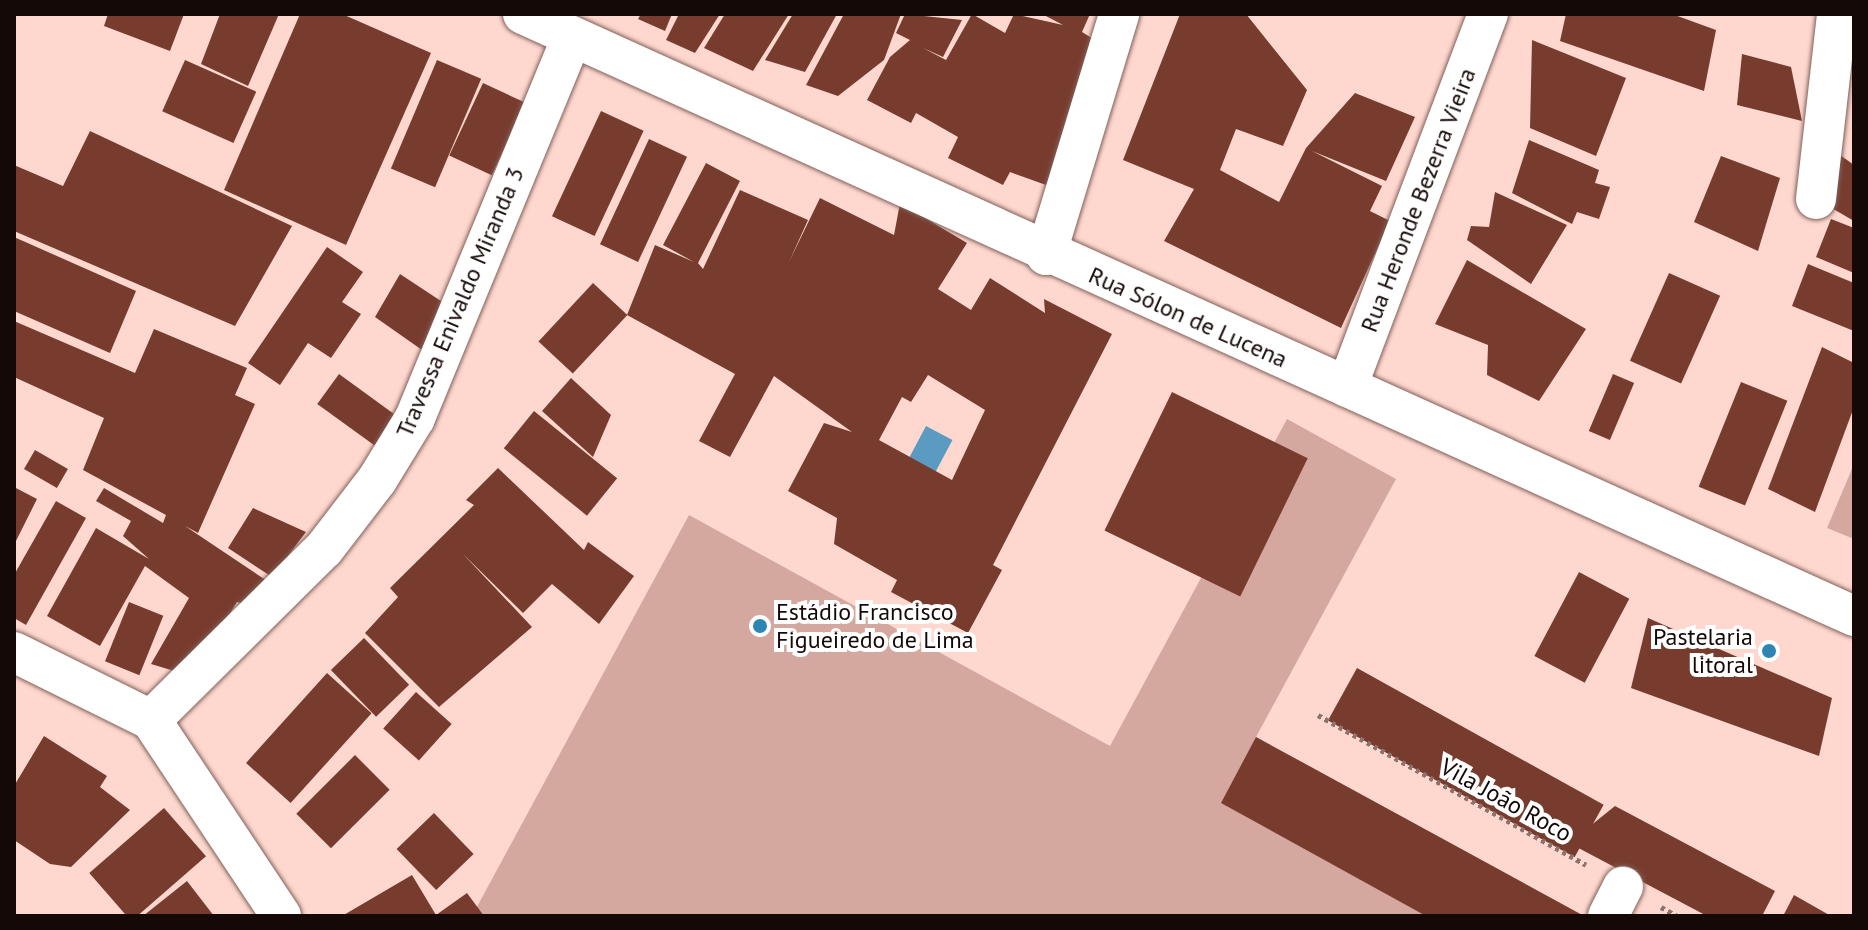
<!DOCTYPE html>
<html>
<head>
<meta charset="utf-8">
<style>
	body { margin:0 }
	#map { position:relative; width:1868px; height:930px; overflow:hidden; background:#fed8cf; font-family:"PT Sans",sans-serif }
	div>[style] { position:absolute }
	.green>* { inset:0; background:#d4a89f }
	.water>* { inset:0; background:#5b9bc1; transform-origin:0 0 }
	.building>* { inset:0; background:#783c2f; transform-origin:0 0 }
	.path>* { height:5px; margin-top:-2.5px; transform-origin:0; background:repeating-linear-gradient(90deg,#8d736e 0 4px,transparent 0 8px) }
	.roads { filter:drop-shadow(0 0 2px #806059) drop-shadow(0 0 2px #806059) }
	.minor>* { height:40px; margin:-20px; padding:0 20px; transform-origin:20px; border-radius:20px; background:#fff }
	.dots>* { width:22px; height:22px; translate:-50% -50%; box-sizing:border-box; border:4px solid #fff; border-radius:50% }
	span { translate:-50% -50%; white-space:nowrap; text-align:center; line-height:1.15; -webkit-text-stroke:8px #fff; paint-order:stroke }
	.street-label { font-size:24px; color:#150907 }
	.poi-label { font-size:24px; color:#150907 }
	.left { translate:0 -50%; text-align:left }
	.right { translate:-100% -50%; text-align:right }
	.frame { position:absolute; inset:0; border:16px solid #150907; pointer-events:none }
</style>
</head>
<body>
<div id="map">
	<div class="green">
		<i style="clip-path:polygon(1287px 419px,1396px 479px,1256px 737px,1584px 916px,472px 916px,689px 515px,1110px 746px)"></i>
		<i style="clip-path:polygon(1854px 464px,1854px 539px,1827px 528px)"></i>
	</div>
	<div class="water">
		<i style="left:926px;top:426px;width:30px;height:54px;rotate:28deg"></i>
	</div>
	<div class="building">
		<i style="clip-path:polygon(108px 14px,184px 14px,170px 51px,104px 26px)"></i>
		<i style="clip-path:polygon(220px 14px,279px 14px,248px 86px,201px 64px)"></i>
		<i style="clip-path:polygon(300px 14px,342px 14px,431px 53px,346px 245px,224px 190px)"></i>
		<i style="clip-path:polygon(641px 14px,672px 14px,665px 31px,638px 19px)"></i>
		<i style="clip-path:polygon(679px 14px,720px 14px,695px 53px,666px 40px)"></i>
		<i style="clip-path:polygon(725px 14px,789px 14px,753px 71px,704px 48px)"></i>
		<i style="clip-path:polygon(793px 14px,837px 14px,805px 72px,765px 60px)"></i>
		<i style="clip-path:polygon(844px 14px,901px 14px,884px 60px,838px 96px,806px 85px)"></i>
		<i style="clip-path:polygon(905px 14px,962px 20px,943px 57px,923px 48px,946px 60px,972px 14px,1005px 33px,1014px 14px,1063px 25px,1042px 14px,1090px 14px,1082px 32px,1103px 45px,1046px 185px,1010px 172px,1003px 185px,948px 158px,958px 137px,916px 113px,911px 123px,867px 100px,890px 57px,910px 40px,896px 33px)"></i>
		<i style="clip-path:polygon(1180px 14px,1246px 14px,1307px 90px,1283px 146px,1236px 129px,1220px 170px,1279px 202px,1306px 148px,1355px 93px,1415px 117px,1386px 181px,1312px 151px,1382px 186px,1370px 211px,1390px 221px,1341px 328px,1164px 241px,1194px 189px,1123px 160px)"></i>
		<i style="clip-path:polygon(1566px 14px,1672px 14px,1716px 30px,1704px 91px,1560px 41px)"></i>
		<i style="clip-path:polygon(1532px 40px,1626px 78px,1596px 156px,1530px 128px)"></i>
		<i style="clip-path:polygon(1742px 54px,1791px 67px,1802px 121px,1737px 105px)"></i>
		<i style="left:185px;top:60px;width:78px;height:56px;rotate:24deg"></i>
		<i style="left:437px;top:60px;width:48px;height:118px;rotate:23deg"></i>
		<i style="left:483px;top:83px;width:47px;height:80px;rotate:25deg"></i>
		<i style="left:601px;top:111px;width:47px;height:116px;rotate:25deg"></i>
		<i style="clip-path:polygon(90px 131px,292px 226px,235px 326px,14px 231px,14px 165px,63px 186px)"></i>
		<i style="left:649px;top:139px;width:42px;height:116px;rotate:25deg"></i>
		<i style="clip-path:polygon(1529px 140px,1599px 170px,1595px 183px,1610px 187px,1599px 219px,1577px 212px,1572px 224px,1512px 193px)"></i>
		<i style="clip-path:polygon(1826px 145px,1854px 165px,1854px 221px,1816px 199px)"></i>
		<i style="clip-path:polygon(1721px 156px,1780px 178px,1758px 251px,1694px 222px)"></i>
		<i style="clip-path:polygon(evenodd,706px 163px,740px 181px,698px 263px,703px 269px,740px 190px,808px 220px,789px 262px,820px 198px,894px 235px,900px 203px,967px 243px,938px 289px,971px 310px,990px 278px,1045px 313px,1044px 299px,1112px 334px,993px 565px,1002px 570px,968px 633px,891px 592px,897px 580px,834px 544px,837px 518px,788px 491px,824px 423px,852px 432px,774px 376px,730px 457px,699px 441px,735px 374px,627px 315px,655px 245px,694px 262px,663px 245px,706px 163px,928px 375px,985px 410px,952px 480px,879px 440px,902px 397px,911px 402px,928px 375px)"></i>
		<i style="clip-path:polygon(1495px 192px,1567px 225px,1531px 284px,1467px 240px,1471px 226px,1489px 227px)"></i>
		<i style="clip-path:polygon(1831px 219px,1854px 228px,1854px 273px,1816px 257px)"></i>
		<i style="clip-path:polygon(14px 237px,136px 291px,110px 353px,14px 311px)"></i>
		<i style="clip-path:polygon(327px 247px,363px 272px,342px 302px,361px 314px,331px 358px,308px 343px,280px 385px,248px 363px)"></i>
		<i style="clip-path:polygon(1467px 260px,1586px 329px,1539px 401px,1487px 375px,1488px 345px,1435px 324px)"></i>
		<i style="clip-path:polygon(1808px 264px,1854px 283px,1854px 331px,1792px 306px)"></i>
		<i style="left:1669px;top:273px;width:56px;height:96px;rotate:24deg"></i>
		<i style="clip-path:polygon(400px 274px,453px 309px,432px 357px,375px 317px)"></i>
		<i style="left:593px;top:283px;width:47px;height:80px;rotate:43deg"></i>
		<i style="clip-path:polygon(14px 321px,135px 373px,154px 329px,247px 368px,235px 395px,255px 404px,198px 533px,185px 526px,276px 587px,258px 608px,237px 602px,191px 676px,151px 664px,189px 598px,145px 566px,100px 646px,47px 616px,96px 528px,149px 559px,123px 536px,131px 521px,96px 501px,104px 488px,163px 523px,166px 515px,83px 470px,104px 418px,14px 377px)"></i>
		<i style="clip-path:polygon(1822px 347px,1854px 363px,1854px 407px,1815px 512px,1768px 489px)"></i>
		<i style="left:339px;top:374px;width:79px;height:37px;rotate:36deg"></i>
		<i style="left:1613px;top:374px;width:23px;height:62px;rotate:23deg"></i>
		<i style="clip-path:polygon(571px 378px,611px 415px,593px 457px,542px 411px)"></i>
		<i style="left:1741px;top:382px;width:50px;height:113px;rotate:22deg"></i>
		<i style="left:1172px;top:392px;width:151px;height:154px;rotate:26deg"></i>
		<i style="left:534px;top:411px;width:107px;height:48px;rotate:39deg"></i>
		<i style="left:35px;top:450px;width:38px;height:22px;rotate:30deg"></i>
		<i style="clip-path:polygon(498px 468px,584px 550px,588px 542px,634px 576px,599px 624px,552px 584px,523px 613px,463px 554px,532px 627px,439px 707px,365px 633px,398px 597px,390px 588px,474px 505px,466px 500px)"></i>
		<i style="clip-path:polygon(14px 487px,37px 499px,14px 545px)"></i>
		<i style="clip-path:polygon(56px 501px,86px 518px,26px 625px,14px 618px,14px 575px)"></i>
		<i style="clip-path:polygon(253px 508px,306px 532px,272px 577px,228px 548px)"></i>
		<i style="left:1579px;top:572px;width:57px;height:95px;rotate:28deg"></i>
		<i style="left:129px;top:602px;width:37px;height:64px;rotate:22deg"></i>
		<i style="clip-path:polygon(1648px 618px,1832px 698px,1819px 756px,1631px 688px)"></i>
		<i style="left:364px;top:638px;width:65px;height:46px;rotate:46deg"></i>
		<i style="left:1357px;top:668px;width:282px;height:60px;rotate:29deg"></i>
		<i style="left:327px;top:673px;width:60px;height:121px;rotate:42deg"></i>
		<i style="left:416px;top:692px;width:48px;height:49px;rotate:42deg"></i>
		<i style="clip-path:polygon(44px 736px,107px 776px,100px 787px,130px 810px,71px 867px,50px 864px,14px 840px,14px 786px)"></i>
		<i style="clip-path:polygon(1256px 737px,1584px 916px,1426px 916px,1221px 803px)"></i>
		<i style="left:355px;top:755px;width:49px;height:83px;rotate:45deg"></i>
		<i style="clip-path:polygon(1615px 806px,1775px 891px,1762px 916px,1707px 916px,1569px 843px)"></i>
		<i style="left:164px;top:808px;width:64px;height:99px;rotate:49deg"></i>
		<i style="left:434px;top:813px;width:57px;height:52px;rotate:46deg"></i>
		<i style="clip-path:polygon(412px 875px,436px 915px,467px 893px,484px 916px,342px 916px)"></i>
		<i style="clip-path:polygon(187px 881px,214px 916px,143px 916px)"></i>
		<i style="clip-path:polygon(1794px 895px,1831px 916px,1783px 916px)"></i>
	</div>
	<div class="path">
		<i style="left:1318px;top:715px;width:307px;rotate:29.2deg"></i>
		<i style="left:1661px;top:907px;width:18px;rotate:29deg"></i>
	</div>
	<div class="roads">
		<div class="minor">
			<i style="left:523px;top:14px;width:1461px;rotate:24.34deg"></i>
			<i style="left:1816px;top:199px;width:186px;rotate:-83.5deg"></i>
			<i style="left:1046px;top:255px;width:252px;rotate:-73.1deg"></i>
			<i style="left:1347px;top:387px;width:399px;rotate:-69.3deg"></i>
			<i style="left:14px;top:652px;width:153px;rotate:26.4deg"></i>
			<i style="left:151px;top:720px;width:235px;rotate:56.4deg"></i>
			<i style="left:151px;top:720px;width:243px;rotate:-44.7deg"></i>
			<i style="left:324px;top:549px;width:87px;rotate:-52.5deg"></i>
			<i style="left:377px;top:480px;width:73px;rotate:-58.5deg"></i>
			<i style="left:415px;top:418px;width:412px;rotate:-67.6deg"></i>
			<i style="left:1608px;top:916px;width:33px;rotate:-63deg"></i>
		</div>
	</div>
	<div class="dots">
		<i style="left:760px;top:626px;background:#2d85b3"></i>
		<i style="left:1769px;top:651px;background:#2d85b3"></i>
	</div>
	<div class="street-label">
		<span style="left:1418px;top:200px;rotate:-69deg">Rua Heronde Bezerra Vieira</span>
		<span style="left:460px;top:302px;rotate:-67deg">Travessa Enivaldo Miranda 3</span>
		<span style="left:1188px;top:317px;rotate:24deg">Rua Sólon de Lucena</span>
		<span style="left:1506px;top:800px;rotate:29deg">Vila João Roco</span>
	</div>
	<div class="poi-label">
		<span class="left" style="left:776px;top:626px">Estádio Francisco<br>Figueiredo de Lima</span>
		<span class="right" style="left:1753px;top:651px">Pastelaria<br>litoral</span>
	</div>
	<div class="frame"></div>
</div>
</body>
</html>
